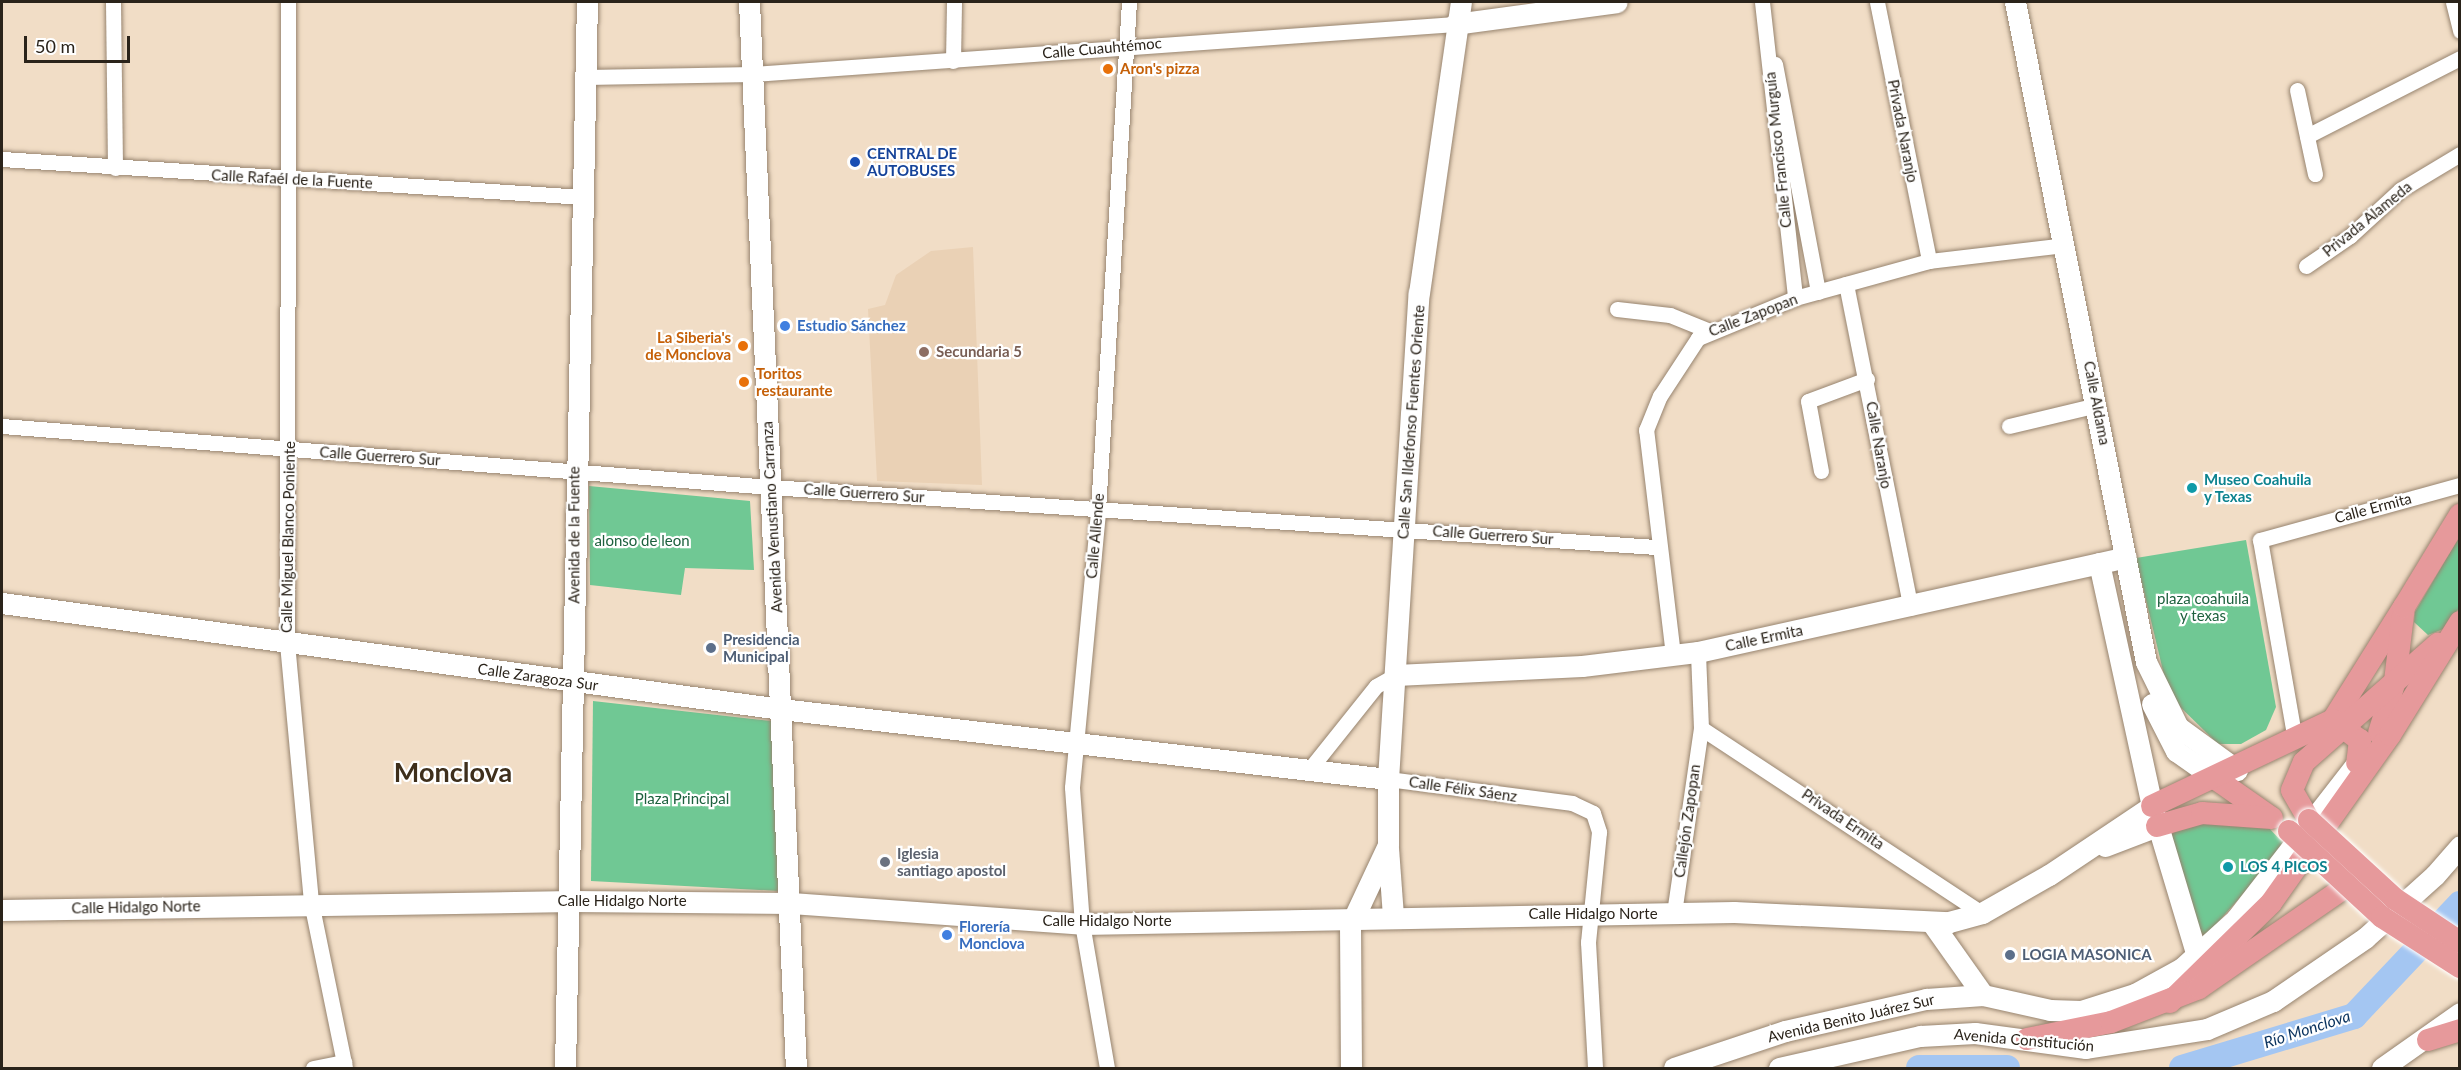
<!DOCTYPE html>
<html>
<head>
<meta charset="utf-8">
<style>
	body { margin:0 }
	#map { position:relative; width:2461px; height:1070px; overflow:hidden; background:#f1ddc6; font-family:Lato,sans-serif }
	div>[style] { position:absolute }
	.built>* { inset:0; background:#ead1b5 }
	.green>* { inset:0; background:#70c894 }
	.river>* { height:26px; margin:-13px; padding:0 13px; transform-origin:13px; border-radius:13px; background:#a4c6f2 }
	.roads { filter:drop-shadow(0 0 2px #97846f) drop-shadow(0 0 2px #97846f) }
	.street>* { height:15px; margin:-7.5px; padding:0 7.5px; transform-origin:7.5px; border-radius:7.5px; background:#fff }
	.secondary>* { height:21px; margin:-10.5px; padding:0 10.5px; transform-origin:10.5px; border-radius:10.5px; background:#fff }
	.primary>* { height:22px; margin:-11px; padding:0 11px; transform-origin:11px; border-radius:11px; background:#e6999b }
	.bridges { filter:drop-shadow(0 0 2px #fff) drop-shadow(0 0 2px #fff) }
	.primary-bridge>* { height:22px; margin:-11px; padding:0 11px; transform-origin:11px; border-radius:11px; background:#e6999b }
	.dots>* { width:16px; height:16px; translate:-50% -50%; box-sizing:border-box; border:3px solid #fff; border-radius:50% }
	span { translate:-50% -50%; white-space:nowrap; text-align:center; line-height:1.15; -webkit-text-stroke:4.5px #fff; paint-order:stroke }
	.street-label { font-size:15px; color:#2a231a }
	.food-label { font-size:15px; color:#c56008; font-weight:700 }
	.left { translate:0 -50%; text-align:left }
	.right { translate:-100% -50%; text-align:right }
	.transit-label { font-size:15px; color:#164399; font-weight:700 }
	.shop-label { font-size:15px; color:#366cbe; font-weight:700 }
	.education-label { font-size:15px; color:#785e54; font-weight:700 }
	.culture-label { font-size:15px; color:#0d838f; font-weight:700 }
	.park-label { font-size:15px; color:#1d613e }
	.service-label { font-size:15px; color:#4e5e75; font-weight:700 }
	.worship-label { font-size:15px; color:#5b616d; font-weight:700 }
	.water-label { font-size:16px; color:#08315d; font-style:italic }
	.town-label { font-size:27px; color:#3e2f1c; font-weight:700 }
	.frame { position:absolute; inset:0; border:3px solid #2a231a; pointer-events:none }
	.scale { position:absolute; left:24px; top:36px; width:106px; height:27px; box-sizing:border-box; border:3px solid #2a231a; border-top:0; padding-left:8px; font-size:18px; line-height:21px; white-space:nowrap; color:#2a231a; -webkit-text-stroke:4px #fff; paint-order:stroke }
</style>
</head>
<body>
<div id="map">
	<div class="built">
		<i style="clip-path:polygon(973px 247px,982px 485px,877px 481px,868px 309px,885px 305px,896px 275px,931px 251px)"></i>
	</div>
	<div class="green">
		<i style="clip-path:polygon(589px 486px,750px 501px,754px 570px,685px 568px,681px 595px,590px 585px)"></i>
		<i style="clip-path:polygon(2459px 537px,2459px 608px,2446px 628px,2428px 635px,2414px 622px,2415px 612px)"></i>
		<i style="clip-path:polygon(2246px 540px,2276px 707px,2266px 730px,2241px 744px,2218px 744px,2169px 696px,2136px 558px)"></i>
		<i style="clip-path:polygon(593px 701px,771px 721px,779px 891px,591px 881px)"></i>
		<i style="clip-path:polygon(2223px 820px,2267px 826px,2286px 846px,2202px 940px,2170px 838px,2175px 829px)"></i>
	</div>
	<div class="river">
		<i style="left:1919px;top:1068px;width:88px"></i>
		<i style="left:2182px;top:1068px;width:180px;rotate:-16.8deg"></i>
		<i style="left:2354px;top:1016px;width:154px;rotate:-46.6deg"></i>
	</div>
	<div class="roads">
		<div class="street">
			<i style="left:113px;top:2px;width:166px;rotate:89.3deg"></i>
			<i style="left:288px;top:2px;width:641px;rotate:90.09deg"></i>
			<i style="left:287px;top:643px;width:260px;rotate:84.7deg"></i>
			<i style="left:311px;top:902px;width:169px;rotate:78.4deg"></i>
			<i style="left:1762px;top:2px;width:298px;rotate:83.6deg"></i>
			<i style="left:1877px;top:2px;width:264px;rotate:78.6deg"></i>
			<i style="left:2453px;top:2px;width:30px;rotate:76deg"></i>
			<i style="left:953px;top:61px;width:59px;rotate:-89deg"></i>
			<i style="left:1775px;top:64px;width:232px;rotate:79.3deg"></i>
			<i style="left:586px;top:77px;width:167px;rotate:-1deg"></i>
			<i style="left:753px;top:74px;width:704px;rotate:-4.07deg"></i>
			<i style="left:2297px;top:90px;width:86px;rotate:77.9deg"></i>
			<i style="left:2307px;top:136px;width:172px;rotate:-27deg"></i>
			<i style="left:2px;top:159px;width:582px;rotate:3.74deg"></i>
			<i style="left:2306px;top:266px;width:53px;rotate:-34.3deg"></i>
			<i style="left:2350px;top:236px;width:68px;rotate:-42.6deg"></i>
			<i style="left:2400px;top:190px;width:70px;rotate:-31deg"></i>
			<i style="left:1846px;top:284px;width:330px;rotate:78.7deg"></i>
			<i style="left:1617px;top:309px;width:53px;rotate:6.5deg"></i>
			<i style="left:1670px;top:315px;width:40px;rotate:22deg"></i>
			<i style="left:2px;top:426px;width:771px;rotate:4.54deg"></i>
			<i style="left:771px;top:487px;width:887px;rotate:3.88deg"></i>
			<i style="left:2009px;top:426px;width:90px;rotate:-13.4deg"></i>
			<i style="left:1821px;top:471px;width:71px;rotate:-100.5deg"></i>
			<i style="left:1808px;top:401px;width:63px;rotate:-20.4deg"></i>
			<i style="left:1673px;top:655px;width:227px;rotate:-96.8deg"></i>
			<i style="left:1646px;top:430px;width:37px;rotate:-68deg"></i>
			<i style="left:1660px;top:396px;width:69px;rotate:-56.8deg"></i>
			<i style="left:1698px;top:338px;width:105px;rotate:-22.4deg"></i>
			<i style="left:1795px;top:298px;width:139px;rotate:-15.4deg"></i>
			<i style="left:1929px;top:261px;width:137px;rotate:-6.7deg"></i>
			<i style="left:1701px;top:728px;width:336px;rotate:33.4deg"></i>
			<i style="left:2295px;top:740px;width:203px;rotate:-99.9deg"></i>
			<i style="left:2260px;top:540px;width:207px;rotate:-15.4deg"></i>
			<i style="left:1309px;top:770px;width:107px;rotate:-51.4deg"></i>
			<i style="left:1376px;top:686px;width:23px;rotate:-29deg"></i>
			<i style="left:1388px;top:779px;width:186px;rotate:7.4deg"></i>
			<i style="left:1572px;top:803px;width:23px;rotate:25deg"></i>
			<i style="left:1593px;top:813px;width:20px;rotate:72deg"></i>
			<i style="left:1599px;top:832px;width:111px;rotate:95.7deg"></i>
			<i style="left:1588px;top:942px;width:126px;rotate:86.8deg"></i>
			<i style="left:1674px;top:913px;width:187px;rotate:-81.7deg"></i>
			<i style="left:1701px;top:728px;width:76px;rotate:-92.3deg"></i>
			<i style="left:313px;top:1068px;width:32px;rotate:-11deg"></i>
			<i style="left:1107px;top:1068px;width:146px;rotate:-99.8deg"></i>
			<i style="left:1082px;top:924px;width:137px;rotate:-94.2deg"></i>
			<i style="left:1072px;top:787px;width:278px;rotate:-84.6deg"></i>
			<i style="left:1098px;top:510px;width:509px;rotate:-86.51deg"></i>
		</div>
		<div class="secondary">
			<i style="left:749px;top:2px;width:1067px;rotate:87.48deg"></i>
			<i style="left:2015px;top:2px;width:673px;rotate:78.77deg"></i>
			<i style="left:2146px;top:662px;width:72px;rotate:63.8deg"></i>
			<i style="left:2178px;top:727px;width:73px;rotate:36.1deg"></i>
			<i style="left:1455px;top:24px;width:163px;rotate:-7.7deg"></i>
			<i style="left:2099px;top:563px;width:249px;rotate:77.7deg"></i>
			<i style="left:2152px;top:806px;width:157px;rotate:73.3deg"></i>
			<i style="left:2px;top:603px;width:786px;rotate:7.75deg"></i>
			<i style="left:781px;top:709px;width:611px;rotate:6.58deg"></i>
			<i style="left:1396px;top:675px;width:186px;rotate:-2.8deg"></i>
			<i style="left:1582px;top:666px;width:117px;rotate:-6.9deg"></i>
			<i style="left:1698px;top:652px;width:438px;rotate:-12.5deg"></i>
			<i style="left:2152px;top:704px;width:53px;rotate:62.9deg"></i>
			<i style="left:2176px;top:751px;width:49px;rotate:35deg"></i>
			<i style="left:2105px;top:846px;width:56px;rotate:-21deg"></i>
			<i style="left:1388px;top:848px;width:68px;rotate:85.8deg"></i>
			<i style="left:2px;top:910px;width:570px;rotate:-0.9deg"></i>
			<i style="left:572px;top:901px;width:219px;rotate:0.5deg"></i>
			<i style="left:791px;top:903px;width:292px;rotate:4.1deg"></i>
			<i style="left:1082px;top:924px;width:652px;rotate:-1.05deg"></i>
			<i style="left:1734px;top:912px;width:215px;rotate:2.7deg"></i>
			<i style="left:1949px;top:922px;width:34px;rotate:-15deg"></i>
			<i style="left:1982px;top:913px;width:77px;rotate:-29.6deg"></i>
			<i style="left:2049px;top:875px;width:124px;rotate:-33.8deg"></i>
			<i style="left:1932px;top:923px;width:88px;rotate:54.7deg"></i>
			<i style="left:565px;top:1068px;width:1066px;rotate:-88.82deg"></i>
			<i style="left:1351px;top:1068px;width:142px;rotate:-90.4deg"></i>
			<i style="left:1350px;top:926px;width:89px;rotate:-64.9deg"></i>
			<i style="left:1388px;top:845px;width:66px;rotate:-90deg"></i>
			<i style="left:1388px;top:779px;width:487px;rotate:-86.4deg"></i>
			<i style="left:1419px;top:293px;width:294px;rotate:-81.8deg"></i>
			<i style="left:1674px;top:1068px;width:117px;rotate:-18.4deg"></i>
			<i style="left:1785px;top:1031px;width:145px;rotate:-12.8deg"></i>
			<i style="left:1926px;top:999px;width:57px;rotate:-4deg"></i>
			<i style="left:1983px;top:995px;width:69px;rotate:12.6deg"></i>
			<i style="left:2050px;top:1010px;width:31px;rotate:2deg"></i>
			<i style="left:2081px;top:1011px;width:57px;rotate:-17.5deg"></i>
			<i style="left:2135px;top:994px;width:54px;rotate:-29deg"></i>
			<i style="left:2182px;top:968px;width:73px;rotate:-42.2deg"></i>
			<i style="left:2236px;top:919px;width:197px;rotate:-52.2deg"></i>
			<i style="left:1779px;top:1068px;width:145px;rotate:-12.8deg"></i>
			<i style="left:1920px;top:1036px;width:55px;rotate:-3.1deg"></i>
			<i style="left:1975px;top:1033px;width:112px;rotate:7.7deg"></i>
			<i style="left:2086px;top:1048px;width:122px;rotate:-8.9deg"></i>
			<i style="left:2207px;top:1029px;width:72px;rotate:-23deg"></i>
			<i style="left:2273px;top:1001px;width:112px;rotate:-34.4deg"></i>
			<i style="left:2365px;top:938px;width:94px;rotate:-42deg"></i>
			<i style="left:2435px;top:875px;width:38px;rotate:-49deg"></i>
			<i style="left:2382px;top:1068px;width:95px;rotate:-35.2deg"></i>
		</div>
		<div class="primary">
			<i style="left:2333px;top:720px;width:130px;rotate:-57.9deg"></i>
			<i style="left:2379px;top:733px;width:54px;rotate:-72.9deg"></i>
			<i style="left:2395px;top:681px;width:75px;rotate:-83.1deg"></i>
			<i style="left:2404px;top:607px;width:108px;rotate:-58.7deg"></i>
			<i style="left:2216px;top:779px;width:65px;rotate:34.9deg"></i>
			<i style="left:2152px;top:806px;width:200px;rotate:-25.4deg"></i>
			<i style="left:2333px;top:720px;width:34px;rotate:37deg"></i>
			<i style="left:2360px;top:740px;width:23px;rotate:97deg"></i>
			<i style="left:2309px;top:820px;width:34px;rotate:-120deg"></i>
			<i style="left:2292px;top:790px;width:30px;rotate:-67deg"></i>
			<i style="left:2304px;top:762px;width:179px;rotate:-41.4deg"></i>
			<i style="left:2157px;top:826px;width:47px;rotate:-16.1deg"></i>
			<i style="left:2202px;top:813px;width:70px;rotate:4.1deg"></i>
			<i style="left:2170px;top:1002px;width:141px;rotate:-44.4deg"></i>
			<i style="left:2271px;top:903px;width:206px;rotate:-54.7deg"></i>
			<i style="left:2390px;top:735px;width:133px;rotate:-58.2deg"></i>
			<i style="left:2027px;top:1039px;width:86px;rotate:-11.4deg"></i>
			<i style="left:2111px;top:1022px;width:94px;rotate:-21.1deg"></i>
			<i style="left:2199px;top:988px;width:180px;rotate:-34.6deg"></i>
			<i style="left:2428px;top:1040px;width:34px;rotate:-17deg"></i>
		</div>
	</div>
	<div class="bridges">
		<div class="primary-bridge">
			<i style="left:2309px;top:820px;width:117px;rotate:42.6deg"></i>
			<i style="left:2395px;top:899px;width:78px;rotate:33.5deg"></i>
			<i style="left:2289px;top:831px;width:127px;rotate:42.8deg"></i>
			<i style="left:2382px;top:917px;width:93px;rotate:32.7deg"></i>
		</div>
	</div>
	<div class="dots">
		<i style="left:1108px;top:69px;background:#e8710a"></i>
		<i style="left:855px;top:162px;background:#1a4fb4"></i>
		<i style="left:785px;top:326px;background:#3f7fe0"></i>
		<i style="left:743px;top:346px;background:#e8710a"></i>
		<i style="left:924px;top:352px;background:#8d6e63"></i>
		<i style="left:744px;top:382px;background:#e8710a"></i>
		<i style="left:2192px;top:488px;background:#0f9aa8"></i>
		<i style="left:711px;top:648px;background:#5c6f8a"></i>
		<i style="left:885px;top:862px;background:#6b7280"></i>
		<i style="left:2228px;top:867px;background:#0f9aa8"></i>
		<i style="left:947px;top:935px;background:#3f7fe0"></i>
		<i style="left:2010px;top:955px;background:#5c6f8a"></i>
	</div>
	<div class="street-label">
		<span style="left:1102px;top:48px;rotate:-5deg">Calle Cuauhtémoc</span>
		<span style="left:1903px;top:131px;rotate:79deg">Privada Naranjo</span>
		<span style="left:1778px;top:150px;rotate:-96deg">Calle Francisco Murguía</span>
		<span style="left:292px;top:179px;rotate:3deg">Calle Rafaél de la Fuente</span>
		<span style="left:2367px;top:219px;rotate:-39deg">Privada Alameda</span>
		<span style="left:1753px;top:315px;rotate:-21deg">Calle Zapopan</span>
		<span style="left:2097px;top:403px;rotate:79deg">Calle Aldama</span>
		<span style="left:1411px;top:422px;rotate:-86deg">Calle San Ildefonso Fuentes Oriente</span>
		<span style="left:1879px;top:445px;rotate:80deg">Calle Naranjo</span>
		<span style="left:380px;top:456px;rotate:4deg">Calle Guerrero Sur</span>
		<span style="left:864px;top:493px;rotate:4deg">Calle Guerrero Sur</span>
		<span style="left:2373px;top:508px;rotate:-15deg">Calle Ermita</span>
		<span style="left:772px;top:517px;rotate:-93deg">Avenida Venustiano Carranza</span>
		<span style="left:574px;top:535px;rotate:-90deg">Avenida de la Fuente</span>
		<span style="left:1493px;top:535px;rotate:4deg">Calle Guerrero Sur</span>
		<span style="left:1095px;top:536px;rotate:-85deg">Calle Allende</span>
		<span style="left:288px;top:537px;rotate:-89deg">Calle Miguel Blanco Poniente</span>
		<span style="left:1764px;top:638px;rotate:-12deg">Calle Ermita</span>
		<span style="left:538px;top:677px;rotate:8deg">Calle Zaragoza Sur</span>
		<span style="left:1463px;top:789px;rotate:8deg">Calle Félix Sáenz</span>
		<span style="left:1843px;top:819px;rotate:34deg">Privada Ermita</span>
		<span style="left:1687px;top:821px;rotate:-82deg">Callejón Zapopan</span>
		<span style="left:622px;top:901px">Calle Hidalgo Norte</span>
		<span style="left:136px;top:907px;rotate:-1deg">Calle Hidalgo Norte</span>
		<span style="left:1593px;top:914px">Calle Hidalgo Norte</span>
		<span style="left:1107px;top:921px">Calle Hidalgo Norte</span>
		<span style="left:1851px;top:1018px;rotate:-13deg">Avenida Benito Juárez Sur</span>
		<span style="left:2024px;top:1040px;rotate:5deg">Avenida Constitución</span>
	</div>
	<div class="food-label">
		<span class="left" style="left:1120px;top:69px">Aron's pizza</span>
		<span class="right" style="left:731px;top:346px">La Siberia's<br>de Monclova</span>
		<span class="left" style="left:756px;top:382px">Toritos<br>restaurante</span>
	</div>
	<div class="transit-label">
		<span class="left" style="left:867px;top:162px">CENTRAL DE<br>AUTOBUSES</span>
	</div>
	<div class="shop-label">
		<span class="left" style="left:797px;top:326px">Estudio Sánchez</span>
		<span class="left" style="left:959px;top:935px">Florería<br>Monclova</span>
	</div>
	<div class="education-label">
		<span class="left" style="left:936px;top:352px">Secundaria 5</span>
	</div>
	<div class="culture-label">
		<span class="left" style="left:2204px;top:488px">Museo Coahuila<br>y Texas</span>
		<span class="left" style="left:2240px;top:867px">LOS 4 PICOS</span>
	</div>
	<div class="park-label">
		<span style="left:642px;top:541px">alonso de leon</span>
		<span style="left:2203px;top:607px">plaza coahuila<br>y texas</span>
		<span style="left:682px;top:799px">Plaza Principal</span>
	</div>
	<div class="service-label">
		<span class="left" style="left:723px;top:648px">Presidencia<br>Municipal</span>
		<span class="left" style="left:2022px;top:955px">LOGIA MASONICA</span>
	</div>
	<div class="worship-label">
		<span class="left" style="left:897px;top:862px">Iglesia<br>santiago apostol</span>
	</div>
	<div class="water-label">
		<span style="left:2307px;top:1029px;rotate:-18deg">Río Monclova</span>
	</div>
	<div class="town-label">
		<span style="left:453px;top:772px">Monclova</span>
	</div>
	<div class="frame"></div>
	<div class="scale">50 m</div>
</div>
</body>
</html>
